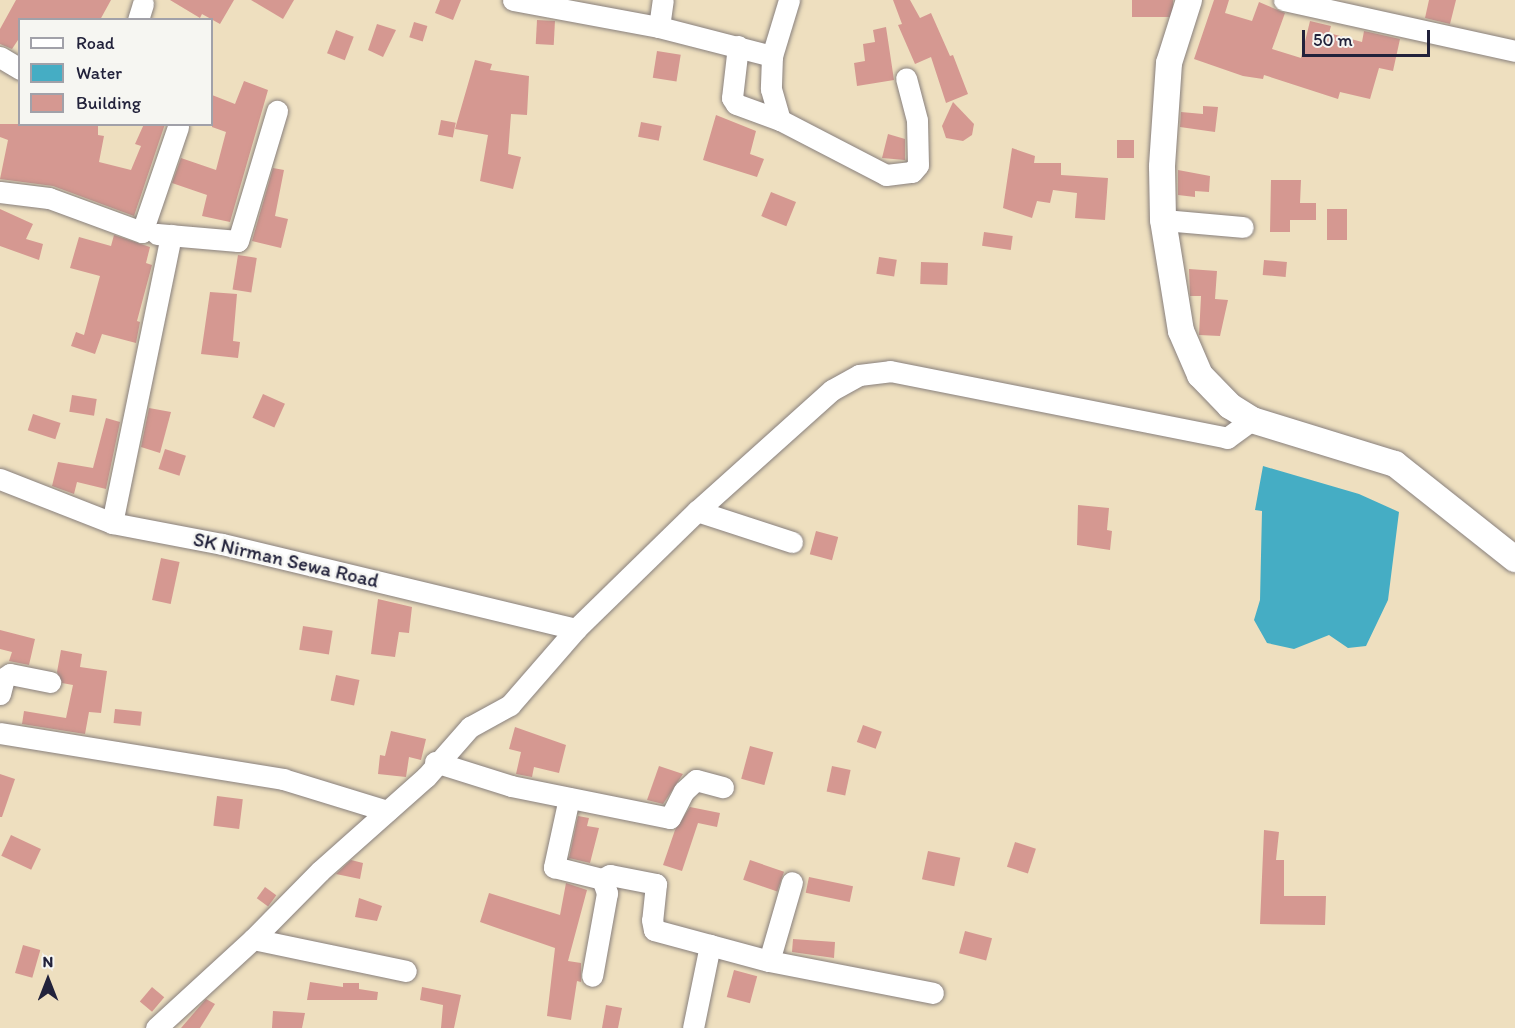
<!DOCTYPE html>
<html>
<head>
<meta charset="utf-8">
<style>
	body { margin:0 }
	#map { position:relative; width:1515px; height:1028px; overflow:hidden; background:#eedfbf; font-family:Itim,sans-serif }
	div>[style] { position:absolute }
	.water>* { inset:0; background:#45adc4 }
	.building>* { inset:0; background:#d59891; transform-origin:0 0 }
	.roads { filter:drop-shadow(0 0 2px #88807d) drop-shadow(0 0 2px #88807d) }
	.minor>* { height:21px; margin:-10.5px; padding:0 10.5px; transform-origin:10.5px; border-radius:10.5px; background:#fff }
	.tertiary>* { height:26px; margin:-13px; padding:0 13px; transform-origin:13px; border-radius:13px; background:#fff }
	span { translate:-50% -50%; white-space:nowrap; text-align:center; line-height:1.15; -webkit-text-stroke:5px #f6f6f2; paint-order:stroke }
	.street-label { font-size:20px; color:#22223b }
	.legend { position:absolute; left:18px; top:18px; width:195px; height:108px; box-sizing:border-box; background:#f6f6f2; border:2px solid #a1a1a9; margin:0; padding:8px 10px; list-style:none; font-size:18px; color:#22223b }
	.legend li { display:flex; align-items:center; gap:12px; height:30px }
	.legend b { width:30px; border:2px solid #a1a1a9 }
	.north { position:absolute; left:18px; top:950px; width:60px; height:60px; -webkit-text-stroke:4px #f6f6f2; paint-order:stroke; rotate:0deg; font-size:16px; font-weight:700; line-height:24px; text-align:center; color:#22223b }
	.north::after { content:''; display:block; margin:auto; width:21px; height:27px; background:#22223b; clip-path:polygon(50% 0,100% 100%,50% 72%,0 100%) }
	.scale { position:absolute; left:1302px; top:30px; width:128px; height:27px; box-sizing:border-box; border:3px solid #22223b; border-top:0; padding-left:8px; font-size:18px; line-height:21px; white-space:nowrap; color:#22223b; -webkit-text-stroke:4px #f6f6f2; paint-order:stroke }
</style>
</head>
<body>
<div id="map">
	<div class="water">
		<i style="clip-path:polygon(1263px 466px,1359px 494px,1399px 512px,1388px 600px,1366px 646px,1348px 648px,1329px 635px,1294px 649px,1267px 643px,1254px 620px,1260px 600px,1262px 511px,1255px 510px)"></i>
	</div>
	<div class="building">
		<i style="clip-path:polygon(16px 0,111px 0,100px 20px,20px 20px,20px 37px,12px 49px,0 44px,0 29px)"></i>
		<i style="clip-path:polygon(170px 0,234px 0,220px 24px,202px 14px,200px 18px)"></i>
		<i style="clip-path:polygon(251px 0,294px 0,283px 19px)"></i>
		<i style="clip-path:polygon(440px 0,461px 0,453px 20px,435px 13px)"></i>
		<i style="clip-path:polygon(893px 0,910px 0,920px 18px,931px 13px,950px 56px,953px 55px,968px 94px,946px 103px,931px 57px,915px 64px,898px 25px,902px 24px)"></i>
		<i style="left:1132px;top:0;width:41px;height:17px"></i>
		<i style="clip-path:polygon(1214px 0,1229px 0,1225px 13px,1252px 21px,1259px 2px,1285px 13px,1272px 49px,1301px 58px,1310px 21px,1331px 26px,1329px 33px,1362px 42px,1364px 31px,1400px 39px,1393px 71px,1379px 68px,1370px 99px,1340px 92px,1338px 99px,1264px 75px,1263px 79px,1243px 76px,1194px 59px)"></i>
		<i style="clip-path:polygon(1429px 0,1456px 0,1450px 24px,1425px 18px)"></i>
		<i style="left:537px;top:20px;width:18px;height:24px;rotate:3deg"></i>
		<i style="left:414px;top:22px;width:14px;height:16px;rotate:17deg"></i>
		<i style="clip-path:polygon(377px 24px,396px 30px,383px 57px,368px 50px)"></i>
		<i style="clip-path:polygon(886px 27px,894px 80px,857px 86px,854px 63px,865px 61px,863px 44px,875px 42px,873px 30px)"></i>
		<i style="left:336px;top:30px;width:19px;height:25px;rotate:21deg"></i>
		<i style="left:657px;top:51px;width:24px;height:27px;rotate:9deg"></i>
		<i style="clip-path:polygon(475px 60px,492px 64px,490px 70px,529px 76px,527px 115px,511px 114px,508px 154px,521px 157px,513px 189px,480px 181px,488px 135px,455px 129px)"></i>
		<i style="clip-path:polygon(244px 81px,268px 90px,230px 222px,202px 216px,207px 195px,172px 183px,181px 158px,216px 170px,226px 132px,212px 127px,212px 95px,235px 104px)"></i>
		<i style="clip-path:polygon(953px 102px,974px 124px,972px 135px,963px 141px,946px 138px,942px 126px)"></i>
		<i style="clip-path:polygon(1203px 106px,1218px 107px,1215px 132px,1180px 127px,1181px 112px,1203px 114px)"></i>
		<i style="clip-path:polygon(716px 115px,756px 131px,750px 154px,764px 159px,757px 177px,703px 160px)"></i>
		<i style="left:441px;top:120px;width:15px;height:15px;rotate:11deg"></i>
		<i style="left:641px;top:122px;width:21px;height:15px;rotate:11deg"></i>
		<i style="clip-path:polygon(0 124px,98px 124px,98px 135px,104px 136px,99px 162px,131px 170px,141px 146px,135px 144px,144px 124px,165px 124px,134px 216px,53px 186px,0 179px,8px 140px,0 137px)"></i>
		<i style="clip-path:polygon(888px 134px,905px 139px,905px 160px,882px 158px)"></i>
		<i style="left:1117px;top:140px;width:17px;height:18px"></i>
		<i style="clip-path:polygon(1012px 148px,1035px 156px,1034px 163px,1061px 163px,1061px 175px,1108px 178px,1105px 220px,1075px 218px,1077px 193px,1053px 190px,1050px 203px,1037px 201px,1032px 218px,1003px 208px)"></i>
		<i style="clip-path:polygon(273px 168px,284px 170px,275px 216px,288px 219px,281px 248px,252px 241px)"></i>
		<i style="clip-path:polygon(1178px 170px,1210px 176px,1209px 192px,1195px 191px,1195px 197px,1178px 195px)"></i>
		<i style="clip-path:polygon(1271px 180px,1301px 180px,1300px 203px,1316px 203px,1316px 220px,1290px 220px,1290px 232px,1270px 232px)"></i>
		<i style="left:771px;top:192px;width:27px;height:26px;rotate:22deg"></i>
		<i style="clip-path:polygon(0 209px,33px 224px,26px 239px,43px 244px,39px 260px,0 246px)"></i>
		<i style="left:1327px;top:209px;width:20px;height:31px"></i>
		<i style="left:984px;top:232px;width:29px;height:14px;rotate:8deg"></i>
		<i style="clip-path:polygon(114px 235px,150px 247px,146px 263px,152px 265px,137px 321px,140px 322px,136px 343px,102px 334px,95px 354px,71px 346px,76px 332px,84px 335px,100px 276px,70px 268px,79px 237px,111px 246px)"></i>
		<i style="left:238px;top:255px;width:19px;height:35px;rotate:9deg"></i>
		<i style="left:879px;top:257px;width:18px;height:17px;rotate:9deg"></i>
		<i style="left:1264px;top:260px;width:23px;height:15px;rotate:5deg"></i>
		<i style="left:921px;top:262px;width:27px;height:22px;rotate:2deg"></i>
		<i style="clip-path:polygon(1189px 269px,1217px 271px,1215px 299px,1228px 300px,1220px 336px,1199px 335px,1201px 296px,1190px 296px)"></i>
		<i style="clip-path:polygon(210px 292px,237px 294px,233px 341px,240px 342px,238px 358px,201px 354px)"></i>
		<i style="left:263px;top:394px;width:24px;height:26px;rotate:24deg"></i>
		<i style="left:72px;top:395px;width:25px;height:17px;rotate:9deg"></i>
		<i style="clip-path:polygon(149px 408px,171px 412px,160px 453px,141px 447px)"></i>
		<i style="left:33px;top:414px;width:29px;height:17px;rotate:18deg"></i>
		<i style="clip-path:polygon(106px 418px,120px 422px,106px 489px,77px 482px,74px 494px,52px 486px,58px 462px,93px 468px)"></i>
		<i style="left:165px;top:449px;width:22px;height:21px;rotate:18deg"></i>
		<i style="clip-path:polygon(1078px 505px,1109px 508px,1107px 530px,1112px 531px,1110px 550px,1077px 545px)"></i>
		<i style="left:816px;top:531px;width:23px;height:24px;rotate:15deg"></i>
		<i style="left:161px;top:558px;width:19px;height:43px;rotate:12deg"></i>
		<i style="clip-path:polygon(378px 599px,412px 607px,409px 633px,399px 632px,395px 657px,371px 654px)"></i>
		<i style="left:303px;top:626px;width:30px;height:24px;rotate:9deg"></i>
		<i style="clip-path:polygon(0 630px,35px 639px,29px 665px,9px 661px,12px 652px,0 649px)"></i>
		<i style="clip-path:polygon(61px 650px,82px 654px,80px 667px,107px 671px,101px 713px,89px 712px,85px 734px,22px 724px,24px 711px,66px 718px,73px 685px,62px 683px,57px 672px)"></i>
		<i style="left:336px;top:675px;width:24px;height:26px;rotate:12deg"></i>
		<i style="left:115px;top:709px;width:27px;height:14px;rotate:6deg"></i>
		<i style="left:863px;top:725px;width:20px;height:18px;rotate:20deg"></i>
		<i style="clip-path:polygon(515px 727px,566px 745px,559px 773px,534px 767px,532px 777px,516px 774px,521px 752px,509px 749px)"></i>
		<i style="clip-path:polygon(391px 731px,426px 739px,421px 760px,409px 757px,406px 777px,378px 774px,380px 755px,385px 756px)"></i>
		<i style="left:750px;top:746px;width:24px;height:34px;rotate:15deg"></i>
		<i style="clip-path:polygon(659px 766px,683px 774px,663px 804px,647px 800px)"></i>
		<i style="left:832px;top:766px;width:19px;height:26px;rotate:12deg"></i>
		<i style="clip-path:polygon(0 774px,15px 779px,2px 817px,0 817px)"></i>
		<i style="left:217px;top:796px;width:26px;height:30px;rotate:7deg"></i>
		<i style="clip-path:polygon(690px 807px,720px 813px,717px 827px,698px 823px,682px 871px,663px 865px,675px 830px)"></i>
		<i style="clip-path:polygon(578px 816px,589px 818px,587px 826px,599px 828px,590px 863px,569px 858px)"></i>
		<i style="clip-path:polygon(1264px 830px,1279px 832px,1276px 860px,1284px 860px,1284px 896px,1326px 896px,1325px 925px,1260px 924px)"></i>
		<i style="left:11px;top:835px;width:33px;height:23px;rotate:25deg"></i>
		<i style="left:1015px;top:842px;width:22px;height:26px;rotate:18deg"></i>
		<i style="left:928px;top:851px;width:33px;height:29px;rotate:12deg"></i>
		<i style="clip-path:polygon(351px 860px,363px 863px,360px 879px,336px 874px)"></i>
		<i style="left:750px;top:860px;width:36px;height:21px;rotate:19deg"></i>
		<i style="left:809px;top:877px;width:45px;height:16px;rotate:12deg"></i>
		<i style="clip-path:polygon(566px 883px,587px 890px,568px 961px,581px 963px,581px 982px,577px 981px,571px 1020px,547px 1016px,555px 948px,480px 922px,489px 893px,560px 915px)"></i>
		<i style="left:265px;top:887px;width:14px;height:14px;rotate:36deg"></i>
		<i style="clip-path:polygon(359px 898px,382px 906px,377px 921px,355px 917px)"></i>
		<i style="left:965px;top:931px;width:28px;height:23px;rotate:15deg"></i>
		<i style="clip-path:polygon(793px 939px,835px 942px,834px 958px,792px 952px)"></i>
		<i style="left:23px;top:945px;width:18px;height:29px;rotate:16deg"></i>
		<i style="left:734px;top:970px;width:24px;height:28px;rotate:15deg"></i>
		<i style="clip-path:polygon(310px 982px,343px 987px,343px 983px,359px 983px,359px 989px,378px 992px,377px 1000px,307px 1000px)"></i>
		<i style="left:152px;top:987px;width:16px;height:19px;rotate:40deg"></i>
		<i style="clip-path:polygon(422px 987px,461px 995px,454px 1028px,441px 1028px,443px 1005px,420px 1000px)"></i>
		<i style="clip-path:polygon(206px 999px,215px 1004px,200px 1028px,181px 1028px)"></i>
		<i style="clip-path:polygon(606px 1005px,622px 1008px,618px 1028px,602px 1028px)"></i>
		<i style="clip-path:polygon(273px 1011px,305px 1013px,302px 1028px,272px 1028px)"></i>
	</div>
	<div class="roads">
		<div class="minor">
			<i style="left:513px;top:0;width:148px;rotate:10.5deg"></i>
			<i style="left:659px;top:27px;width:117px;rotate:14.4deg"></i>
			<i style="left:772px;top:56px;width:33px;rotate:92deg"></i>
			<i style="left:771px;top:89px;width:32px;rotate:74deg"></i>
			<i style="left:780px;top:120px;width:119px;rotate:27.4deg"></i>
			<i style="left:886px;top:175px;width:26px;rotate:-7deg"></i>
			<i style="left:912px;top:172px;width:9px;rotate:-49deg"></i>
			<i style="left:918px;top:165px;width:45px;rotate:-91.3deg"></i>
			<i style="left:917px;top:120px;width:43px;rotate:-104.7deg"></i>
			<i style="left:1284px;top:0;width:237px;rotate:12.4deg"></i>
			<i style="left:138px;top:20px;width:17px;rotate:-73deg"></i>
			<i style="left:659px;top:27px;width:27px;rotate:-82deg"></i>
			<i style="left:738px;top:46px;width:52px;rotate:96.6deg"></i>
			<i style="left:732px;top:98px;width:7px;rotate:56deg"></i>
			<i style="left:736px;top:104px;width:47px;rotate:20deg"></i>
			<i style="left:772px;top:56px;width:59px;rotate:-73.1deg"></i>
			<i style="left:0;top:57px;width:23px;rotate:31deg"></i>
			<i style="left:0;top:192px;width:49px;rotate:7deg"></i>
			<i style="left:49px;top:198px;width:99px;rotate:20.1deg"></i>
			<i style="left:142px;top:232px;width:111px;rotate:-71.1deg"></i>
			<i style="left:1163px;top:220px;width:80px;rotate:5deg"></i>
			<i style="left:157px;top:234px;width:81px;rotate:4.9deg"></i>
			<i style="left:238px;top:241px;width:136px;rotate:-73.3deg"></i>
			<i style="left:0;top:479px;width:120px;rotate:21.4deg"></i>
			<i style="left:112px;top:523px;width:112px;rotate:10.8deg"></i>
			<i style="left:222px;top:544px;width:364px;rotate:13.5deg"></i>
			<i style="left:697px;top:511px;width:100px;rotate:18.1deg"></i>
			<i style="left:112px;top:523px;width:294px;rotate:-78.4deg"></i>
			<i style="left:0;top:694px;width:16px;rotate:-76deg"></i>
			<i style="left:4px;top:678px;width:7px;rotate:-34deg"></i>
			<i style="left:10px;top:674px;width:41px;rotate:11.3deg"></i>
			<i style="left:0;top:733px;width:287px;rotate:9.2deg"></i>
			<i style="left:283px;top:779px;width:109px;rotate:17.1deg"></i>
			<i style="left:435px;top:762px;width:80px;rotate:17.5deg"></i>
			<i style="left:511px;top:786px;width:162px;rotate:11.4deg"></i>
			<i style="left:670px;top:818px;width:30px;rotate:-63deg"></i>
			<i style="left:684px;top:791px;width:16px;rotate:-43deg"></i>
			<i style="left:696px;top:780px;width:28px;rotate:15deg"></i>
			<i style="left:569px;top:798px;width:71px;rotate:102.3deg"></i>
			<i style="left:554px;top:867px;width:49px;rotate:14deg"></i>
			<i style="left:602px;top:879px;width:15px;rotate:70deg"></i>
			<i style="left:607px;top:893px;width:84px;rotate:100.2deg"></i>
			<i style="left:602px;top:879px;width:9px;rotate:-27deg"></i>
			<i style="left:610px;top:875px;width:47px;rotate:11.1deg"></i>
			<i style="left:656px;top:884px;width:36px;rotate:96deg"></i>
			<i style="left:652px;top:920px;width:10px;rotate:79deg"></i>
			<i style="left:654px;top:930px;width:119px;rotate:15.1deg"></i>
			<i style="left:769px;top:961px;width:167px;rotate:11deg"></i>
			<i style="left:253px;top:939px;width:156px;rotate:11.8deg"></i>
			<i style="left:769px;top:961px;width:82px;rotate:-73.8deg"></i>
			<i style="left:156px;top:1028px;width:132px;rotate:-42.5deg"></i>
			<i style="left:253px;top:939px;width:95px;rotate:-45.4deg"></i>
			<i style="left:320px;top:871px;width:142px;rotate:-41.6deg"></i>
			<i style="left:426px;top:777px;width:67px;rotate:-48.7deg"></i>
			<i style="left:470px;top:727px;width:46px;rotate:-28.8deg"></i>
			<i style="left:510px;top:705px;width:101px;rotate:-49deg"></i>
			<i style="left:576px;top:629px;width:169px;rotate:-44.3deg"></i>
			<i style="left:697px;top:511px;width:181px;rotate:-41.9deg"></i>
			<i style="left:832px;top:390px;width:31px;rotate:-29deg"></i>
			<i style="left:859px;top:375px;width:31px;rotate:-7deg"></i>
			<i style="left:890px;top:371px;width:344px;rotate:11.2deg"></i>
			<i style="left:1227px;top:438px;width:31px;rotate:-36deg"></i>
			<i style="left:693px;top:1028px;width:85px;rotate:-78.4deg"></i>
		</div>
		<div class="tertiary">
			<i style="left:1189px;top:0;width:66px;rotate:107.6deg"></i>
			<i style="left:1169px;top:63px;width:104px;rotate:93.9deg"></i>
			<i style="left:1162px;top:167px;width:53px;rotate:88.9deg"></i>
			<i style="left:1163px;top:220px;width:112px;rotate:80.8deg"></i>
			<i style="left:1181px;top:331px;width:48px;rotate:66.6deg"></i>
			<i style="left:1200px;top:375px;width:43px;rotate:45.9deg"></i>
			<i style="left:1230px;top:406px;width:26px;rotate:32deg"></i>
			<i style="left:1252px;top:420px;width:150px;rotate:17.1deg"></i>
			<i style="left:1395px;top:464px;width:153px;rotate:38.4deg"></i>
		</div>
	</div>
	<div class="street-label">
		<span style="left:286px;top:560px;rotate:13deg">SK Nirman Sewa Road</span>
	</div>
	<ul class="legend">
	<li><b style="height:8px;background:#fff"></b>Road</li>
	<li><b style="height:16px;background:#45adc4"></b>Water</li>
	<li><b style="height:16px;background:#d59891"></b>Building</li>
	</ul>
	<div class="north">N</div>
	<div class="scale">50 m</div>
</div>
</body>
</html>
